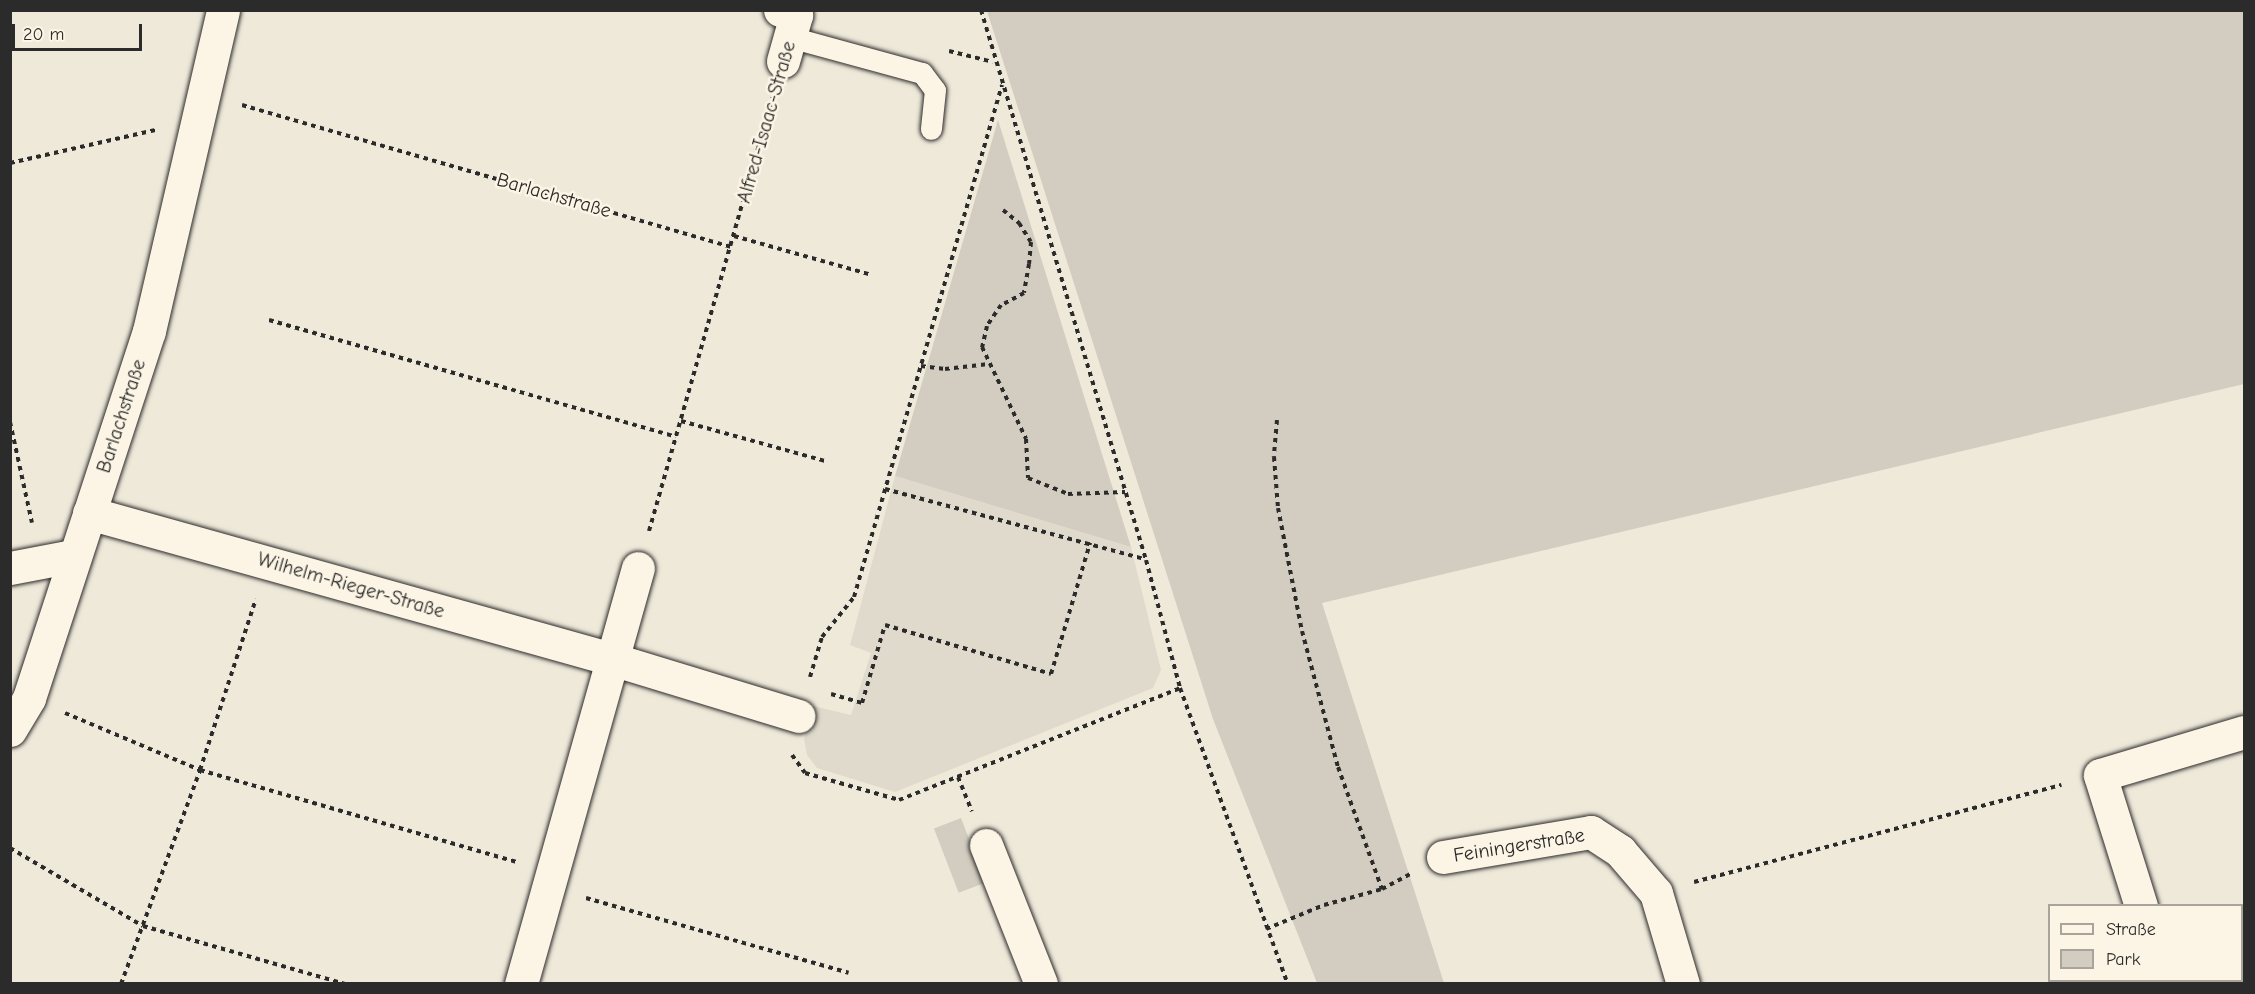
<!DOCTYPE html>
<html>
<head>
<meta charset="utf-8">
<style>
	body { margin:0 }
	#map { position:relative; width:2255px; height:994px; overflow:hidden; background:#efe9da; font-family:"Comic Neue",sans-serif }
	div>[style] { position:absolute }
	.built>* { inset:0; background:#e0dacc }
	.green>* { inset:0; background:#d2cdc0; transform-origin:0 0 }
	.path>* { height:4px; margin-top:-2px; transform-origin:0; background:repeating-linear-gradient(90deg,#2b2b2b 0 4.5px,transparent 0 9px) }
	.roads { filter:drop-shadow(0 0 2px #2b2b2b) drop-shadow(0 0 2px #2b2b2b) }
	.lane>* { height:21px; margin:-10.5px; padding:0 10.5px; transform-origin:10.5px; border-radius:10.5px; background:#fcf5e5 }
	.street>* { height:33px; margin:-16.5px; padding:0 16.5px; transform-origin:16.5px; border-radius:16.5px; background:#fcf5e5 }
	span { translate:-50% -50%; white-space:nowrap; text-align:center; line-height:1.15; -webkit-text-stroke:5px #fcf5e5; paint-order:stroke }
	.street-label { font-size:20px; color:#2b2b2b }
	.frame { position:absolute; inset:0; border:12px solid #2b2b2b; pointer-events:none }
	.legend { position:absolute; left:2048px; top:904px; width:195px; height:78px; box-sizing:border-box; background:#fcf5e5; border:2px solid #a8a49b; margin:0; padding:8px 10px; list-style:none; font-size:18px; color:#2b2b2b }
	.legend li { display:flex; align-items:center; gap:12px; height:30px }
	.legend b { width:30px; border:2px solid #a8a49b }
	.scale { position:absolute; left:12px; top:24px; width:130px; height:27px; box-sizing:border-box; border:3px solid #2b2b2b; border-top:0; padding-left:8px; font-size:18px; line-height:21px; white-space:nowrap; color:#2b2b2b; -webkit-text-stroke:4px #fcf5e5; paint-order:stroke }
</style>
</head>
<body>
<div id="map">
	<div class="built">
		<i style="clip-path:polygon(895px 476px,1131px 547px,1161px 670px,1153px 688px,895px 792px,817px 768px,807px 755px,804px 739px,813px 706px,851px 715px,871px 653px,850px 645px)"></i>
	</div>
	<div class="green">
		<i style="clip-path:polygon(987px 11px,2244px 11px,2244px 384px,1322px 603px,1444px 983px,1317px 983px,1213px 719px)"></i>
		<i style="clip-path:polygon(998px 120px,1131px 547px,895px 476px)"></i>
		<i style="left:961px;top:818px;width:69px;height:29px;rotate:69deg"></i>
	</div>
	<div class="path">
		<i style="left:981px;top:10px;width:574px;rotate:73.3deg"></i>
		<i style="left:1146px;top:560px;width:132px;rotate:75.1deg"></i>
		<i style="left:1180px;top:688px;width:315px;rotate:70deg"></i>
		<i style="left:949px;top:51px;width:45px;rotate:14deg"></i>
		<i style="left:242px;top:105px;width:509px;rotate:16.19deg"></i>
		<i style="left:10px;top:163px;width:149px;rotate:-12.8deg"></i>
		<i style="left:1003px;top:210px;width:21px;rotate:39deg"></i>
		<i style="left:1019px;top:223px;width:22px;rotate:58deg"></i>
		<i style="left:1031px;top:242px;width:22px;rotate:95deg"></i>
		<i style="left:1029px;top:264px;width:29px;rotate:100deg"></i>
		<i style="left:1024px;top:293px;width:26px;rotate:152deg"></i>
		<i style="left:1001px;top:305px;width:25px;rotate:124deg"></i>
		<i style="left:987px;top:326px;width:22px;rotate:103deg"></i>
		<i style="left:982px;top:347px;width:102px;rotate:64.4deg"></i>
		<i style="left:1026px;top:439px;width:39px;rotate:87deg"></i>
		<i style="left:1028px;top:478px;width:43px;rotate:21.8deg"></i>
		<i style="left:1068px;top:494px;width:57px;rotate:-2deg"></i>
		<i style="left:734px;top:236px;width:143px;rotate:15.8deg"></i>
		<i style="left:269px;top:320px;width:423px;rotate:16deg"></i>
		<i style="left:921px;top:366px;width:24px;rotate:7deg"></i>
		<i style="left:945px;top:369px;width:44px;rotate:-6.5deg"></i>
		<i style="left:1277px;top:420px;width:37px;rotate:95deg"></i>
		<i style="left:1274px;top:457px;width:51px;rotate:85.5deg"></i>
		<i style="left:1278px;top:508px;width:125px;rotate:79deg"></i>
		<i style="left:1302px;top:631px;width:141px;rotate:75.2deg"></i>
		<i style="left:1338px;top:767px;width:130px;rotate:70.2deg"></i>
		<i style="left:681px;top:421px;width:149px;rotate:15.5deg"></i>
		<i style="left:10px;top:422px;width:103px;rotate:77.7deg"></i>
		<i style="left:885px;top:489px;width:269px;rotate:15.1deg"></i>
		<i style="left:649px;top:531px;width:451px;rotate:-74.1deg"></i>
		<i style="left:810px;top:677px;width:42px;rotate:-73.3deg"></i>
		<i style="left:822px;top:637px;width:51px;rotate:-51.3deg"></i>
		<i style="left:854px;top:597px;width:533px;rotate:-73.88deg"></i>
		<i style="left:831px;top:694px;width:32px;rotate:16deg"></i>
		<i style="left:862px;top:703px;width:81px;rotate:-73.6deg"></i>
		<i style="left:885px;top:625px;width:173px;rotate:16.4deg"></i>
		<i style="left:1051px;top:674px;width:137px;rotate:-73.4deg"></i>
		<i style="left:65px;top:713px;width:147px;rotate:22.9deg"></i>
		<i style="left:200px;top:770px;width:329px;rotate:16.2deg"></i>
		<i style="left:792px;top:755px;width:22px;rotate:54deg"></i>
		<i style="left:805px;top:773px;width:98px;rotate:16deg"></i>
		<i style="left:899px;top:800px;width:302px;rotate:-21.7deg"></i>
		<i style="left:958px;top:777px;width:37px;rotate:68deg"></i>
		<i style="left:10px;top:848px;width:154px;rotate:30.4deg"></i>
		<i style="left:143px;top:926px;width:210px;rotate:16deg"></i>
		<i style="left:1694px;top:882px;width:380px;rotate:-14.8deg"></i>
		<i style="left:586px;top:898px;width:273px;rotate:15.9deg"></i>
		<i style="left:1266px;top:929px;width:63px;rotate:-22.5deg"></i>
		<i style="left:1324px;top:905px;width:60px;rotate:-15.4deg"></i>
		<i style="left:1382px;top:889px;width:32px;rotate:-28deg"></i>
		<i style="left:121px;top:984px;width:228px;rotate:-69.7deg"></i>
		<i style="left:200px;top:770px;width:180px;rotate:-71.9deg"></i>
	</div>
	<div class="roads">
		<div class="lane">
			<i style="left:790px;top:37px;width:137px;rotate:15.3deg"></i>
			<i style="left:922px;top:73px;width:21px;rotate:53deg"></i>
			<i style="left:935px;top:90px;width:39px;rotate:96deg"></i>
		</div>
		<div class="street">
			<i style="left:780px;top:10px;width:17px;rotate:17deg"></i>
			<i style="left:796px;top:15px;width:48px;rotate:105.8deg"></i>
			<i style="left:89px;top:513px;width:543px;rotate:15.6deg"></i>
			<i style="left:612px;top:659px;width:195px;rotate:17deg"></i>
			<i style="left:10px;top:568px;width:64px;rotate:-10.8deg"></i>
			<i style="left:10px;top:730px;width:37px;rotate:-59deg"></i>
			<i style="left:29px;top:698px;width:386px;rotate:-71.9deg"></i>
			<i style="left:149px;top:331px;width:329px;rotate:-77deg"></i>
			<i style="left:986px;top:845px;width:149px;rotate:68.4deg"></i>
			<i style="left:1443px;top:857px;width:150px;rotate:-9.6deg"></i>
			<i style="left:1591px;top:832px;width:35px;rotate:33deg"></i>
			<i style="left:1620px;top:851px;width:55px;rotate:49.4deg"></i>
			<i style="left:1656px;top:893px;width:95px;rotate:73.5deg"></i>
			<i style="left:2141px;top:906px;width:137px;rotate:-107.4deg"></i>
			<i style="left:2100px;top:775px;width:150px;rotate:-16.6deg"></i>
			<i style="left:2165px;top:980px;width:4px;rotate:76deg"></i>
			<i style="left:521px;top:984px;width:432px;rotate:-74.3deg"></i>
		</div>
	</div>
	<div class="street-label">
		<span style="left:766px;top:122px;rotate:-74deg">Alfred-Isaac-Straße</span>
		<span style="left:554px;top:195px;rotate:16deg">Barlachstraße</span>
		<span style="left:121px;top:416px;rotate:-72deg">Barlachstraße</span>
		<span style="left:351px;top:585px;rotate:16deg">Wilhelm-Rieger-Straße</span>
		<span style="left:1519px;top:845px;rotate:-9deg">Feiningerstraße</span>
	</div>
	<div class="frame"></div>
	<ul class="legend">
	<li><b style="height:8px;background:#fcf5e5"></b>Straße</li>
	<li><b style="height:16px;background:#d2cdc0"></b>Park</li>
	</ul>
	<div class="scale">20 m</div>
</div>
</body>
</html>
